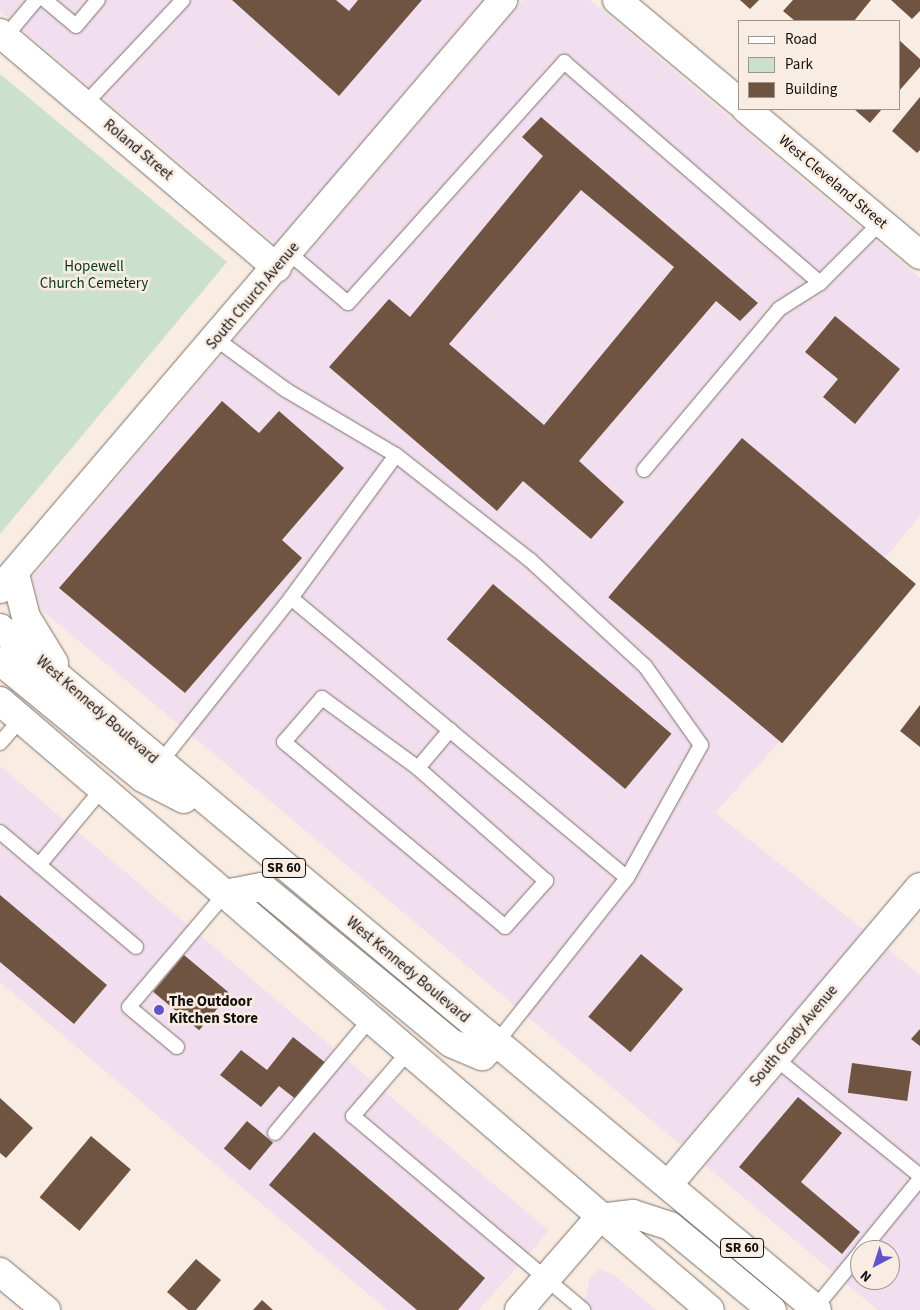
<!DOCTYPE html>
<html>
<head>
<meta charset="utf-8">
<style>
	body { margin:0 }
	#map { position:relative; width:920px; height:1310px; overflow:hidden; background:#f8ece3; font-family:"Source Sans 3",sans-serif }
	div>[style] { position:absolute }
	.commercial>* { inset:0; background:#f1deee }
	.green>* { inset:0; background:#cce0ce }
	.building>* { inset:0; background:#6f5441; transform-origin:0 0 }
	.roads { filter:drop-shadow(0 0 1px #7b7169) drop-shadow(0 0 1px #7b7169) }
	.service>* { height:14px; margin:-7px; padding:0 7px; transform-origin:7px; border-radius:7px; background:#fff }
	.minor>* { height:28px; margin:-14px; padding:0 14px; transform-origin:14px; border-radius:14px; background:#fff }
	.tertiary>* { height:28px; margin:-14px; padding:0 14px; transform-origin:14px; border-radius:14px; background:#fff }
	.primary>* { height:28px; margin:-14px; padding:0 14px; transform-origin:14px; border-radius:14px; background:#fff }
	.dots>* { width:14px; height:14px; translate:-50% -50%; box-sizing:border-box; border:2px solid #f8ece3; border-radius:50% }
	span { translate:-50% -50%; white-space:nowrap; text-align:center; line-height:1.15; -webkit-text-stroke:5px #f8ece3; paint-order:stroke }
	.shield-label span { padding:1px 4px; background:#f8ece3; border:1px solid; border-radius:4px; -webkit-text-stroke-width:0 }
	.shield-label { font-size:14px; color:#14100e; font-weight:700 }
	.street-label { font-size:15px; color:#14100e }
	.park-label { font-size:15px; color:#053413 }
	.poi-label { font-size:15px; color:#14100e; font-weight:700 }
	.left { translate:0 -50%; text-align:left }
	.legend { position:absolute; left:738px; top:20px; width:162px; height:90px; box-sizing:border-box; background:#f8ece3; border:1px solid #9d948e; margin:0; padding:6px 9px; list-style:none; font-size:15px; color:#14100e }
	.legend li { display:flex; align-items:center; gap:10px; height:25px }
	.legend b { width:25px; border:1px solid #9d948e }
	.north { position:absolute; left:850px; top:1240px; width:50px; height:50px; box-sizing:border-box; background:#f8ece3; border:1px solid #9d948e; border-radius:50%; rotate:220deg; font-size:14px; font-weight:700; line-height:20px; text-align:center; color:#14100e }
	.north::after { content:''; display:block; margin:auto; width:18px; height:22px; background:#6054cd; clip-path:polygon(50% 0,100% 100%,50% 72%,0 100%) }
</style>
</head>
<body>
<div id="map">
	<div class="commercial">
		<i style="clip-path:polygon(0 0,483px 0,276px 244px,0 11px)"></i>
		<i style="clip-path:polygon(523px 0,590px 0,920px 278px,920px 516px,836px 616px,871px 640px,715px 813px,864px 930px,681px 1145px,42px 610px,32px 578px)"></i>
		<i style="clip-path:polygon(0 766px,549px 1231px,479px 1310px,387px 1310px,0 982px)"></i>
		<i style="clip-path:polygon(evenodd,888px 949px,920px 975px,920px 1310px,878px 1310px,705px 1165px,888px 949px,860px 1250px,890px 1250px,890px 1280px,860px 1280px,860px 1250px)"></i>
		<i style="clip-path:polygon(600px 1269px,614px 1275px,656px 1310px,574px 1310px,587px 1296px,589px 1279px)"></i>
	</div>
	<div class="green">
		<i style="clip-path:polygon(0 74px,227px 262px,0 534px)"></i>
	</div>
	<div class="building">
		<i style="clip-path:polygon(232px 0,336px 0,349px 11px,358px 0,422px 0,339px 96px)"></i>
		<i style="clip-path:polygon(740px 0,759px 0,750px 9px)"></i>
		<i style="clip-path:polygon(793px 0,871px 0,854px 21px,795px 21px,783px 11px)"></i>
		<i style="clip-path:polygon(891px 0,920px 0,920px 11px,912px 19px)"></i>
		<i style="clip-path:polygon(899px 40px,920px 59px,920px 67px,899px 91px)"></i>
		<i style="clip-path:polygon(920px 97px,920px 150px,917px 153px,892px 131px)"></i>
		<i style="clip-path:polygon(854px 109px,882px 109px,870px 123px)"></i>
		<i style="clip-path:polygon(evenodd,541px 117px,758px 303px,740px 321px,716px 301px,579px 461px,624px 502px,591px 539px,523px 481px,497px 511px,329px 367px,389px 299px,410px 317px,543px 156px,522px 137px,541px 117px,581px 190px,674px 267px,544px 425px,449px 344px,581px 190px)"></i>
		<i style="clip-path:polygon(835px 316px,900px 369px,855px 424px,823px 397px,838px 379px,805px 352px)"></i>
		<i style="clip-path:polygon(222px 401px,259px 433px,279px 411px,344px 468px,282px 540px,302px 558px,185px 693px,59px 588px)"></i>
		<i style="left:742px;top:438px;width:227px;height:208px;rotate:40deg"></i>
		<i style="left:493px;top:584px;width:233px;height:72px;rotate:40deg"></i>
		<i style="clip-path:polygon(920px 705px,920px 747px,900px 731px)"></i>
		<i style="clip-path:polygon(0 895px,107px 985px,74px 1024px,0 962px)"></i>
		<i style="left:641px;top:954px;width:55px;height:82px;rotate:40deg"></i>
		<i style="left:184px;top:955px;width:60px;height:48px;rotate:40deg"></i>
		<i style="clip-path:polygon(920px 1029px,920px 1046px,911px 1039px)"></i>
		<i style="clip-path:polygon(293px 1037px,327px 1064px,297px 1100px,279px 1086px,261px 1107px,220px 1075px,241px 1050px,267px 1070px)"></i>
		<i style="left:852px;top:1063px;width:60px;height:30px;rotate:8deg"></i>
		<i style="clip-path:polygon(798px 1097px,842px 1133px,801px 1182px,860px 1232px,842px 1254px,739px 1167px)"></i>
		<i style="clip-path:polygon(0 1098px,33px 1128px,6px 1158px,0 1153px)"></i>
		<i style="left:247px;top:1121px;width:34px;height:36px;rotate:40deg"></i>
		<i style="clip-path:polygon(314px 1132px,485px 1278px,458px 1310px,417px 1310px,269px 1185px)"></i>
		<i style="left:91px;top:1136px;width:52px;height:80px;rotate:40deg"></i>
		<i style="clip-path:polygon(196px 1259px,221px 1280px,196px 1310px,188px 1310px,167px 1292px)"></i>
		<i style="clip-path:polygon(262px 1300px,273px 1310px,253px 1310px)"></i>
	</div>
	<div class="roads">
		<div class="service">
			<i style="left:45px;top:0;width:40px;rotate:40deg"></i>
			<i style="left:76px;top:26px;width:34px;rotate:-50deg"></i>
			<i style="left:5px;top:37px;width:48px;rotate:-50deg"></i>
			<i style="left:84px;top:105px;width:144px;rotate:-46.7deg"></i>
			<i style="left:289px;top:253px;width:77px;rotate:40.3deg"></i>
			<i style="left:348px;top:303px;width:324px;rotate:-48.1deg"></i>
			<i style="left:564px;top:62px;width:338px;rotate:40.8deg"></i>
			<i style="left:216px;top:339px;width:87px;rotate:36.1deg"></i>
			<i style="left:286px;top:390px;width:128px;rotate:30.6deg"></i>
			<i style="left:644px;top:470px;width:210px;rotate:-50deg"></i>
			<i style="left:779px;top:309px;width:49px;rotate:-32.4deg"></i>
			<i style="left:820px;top:283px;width:86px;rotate:-45deg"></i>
			<i style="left:291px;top:598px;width:177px;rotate:-53.7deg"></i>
			<i style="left:396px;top:455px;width:170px;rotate:38.1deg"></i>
			<i style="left:530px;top:560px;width:156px;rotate:42.7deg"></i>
			<i style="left:645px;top:666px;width:97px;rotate:54.7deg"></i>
			<i style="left:701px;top:745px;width:152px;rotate:119.1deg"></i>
			<i style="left:0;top:743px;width:32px;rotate:-49deg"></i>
			<i style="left:159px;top:764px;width:212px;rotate:-51.5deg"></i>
			<i style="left:291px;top:598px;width:437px;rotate:39.8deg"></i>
			<i style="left:627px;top:878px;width:211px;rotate:128.4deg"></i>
			<i style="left:418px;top:768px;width:119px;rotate:-143.9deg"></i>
			<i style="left:322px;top:698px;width:58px;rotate:130.8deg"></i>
			<i style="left:284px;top:742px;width:288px;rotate:39.9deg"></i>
			<i style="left:505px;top:927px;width:62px;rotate:-48.3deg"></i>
			<i style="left:546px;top:881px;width:171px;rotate:-138.6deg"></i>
			<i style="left:418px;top:768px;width:50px;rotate:-49.9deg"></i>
			<i style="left:0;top:832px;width:178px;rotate:40.2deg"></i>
			<i style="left:39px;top:865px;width:100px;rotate:-50.3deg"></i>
			<i style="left:177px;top:1047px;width:62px;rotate:-140.2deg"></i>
			<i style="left:129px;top:1007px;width:148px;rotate:-49.7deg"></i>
			<i style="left:409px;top:1051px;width:86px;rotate:130.7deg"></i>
			<i style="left:353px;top:1116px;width:301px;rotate:40.1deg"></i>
			<i style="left:775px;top:1058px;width:187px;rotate:39.1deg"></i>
			<i style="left:275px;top:1133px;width:150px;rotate:-50.1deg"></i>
			<i style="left:862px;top:1250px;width:92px;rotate:-50.8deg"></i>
			<i style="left:815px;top:1308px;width:71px;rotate:-50.7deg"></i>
		</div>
		<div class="minor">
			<i style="left:617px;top:0;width:159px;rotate:39.9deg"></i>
			<i style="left:0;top:33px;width:363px;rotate:40.3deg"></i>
			<i style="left:746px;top:109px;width:227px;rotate:40deg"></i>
			<i style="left:668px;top:1185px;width:390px;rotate:-49.8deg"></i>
			<i style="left:0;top:1272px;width:60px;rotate:39.6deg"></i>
			<i style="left:519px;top:1310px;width:122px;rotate:-49deg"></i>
		</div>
		<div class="tertiary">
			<i style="left:0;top:589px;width:775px;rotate:-49.5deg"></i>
		</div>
		<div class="primary">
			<i style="left:15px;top:574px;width:44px;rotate:75.7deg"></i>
			<i style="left:26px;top:617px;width:54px;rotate:58.7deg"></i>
			<i style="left:0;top:628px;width:1064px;rotate:39.85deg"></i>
			<i style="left:0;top:661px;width:185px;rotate:39.3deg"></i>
			<i style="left:143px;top:778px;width:46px;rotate:27.1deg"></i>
			<i style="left:0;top:701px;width:935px;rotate:40.62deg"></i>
			<i style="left:225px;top:894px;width:38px;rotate:-11deg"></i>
			<i style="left:262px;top:887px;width:245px;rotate:39.5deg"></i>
			<i style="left:451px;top:1043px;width:34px;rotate:23deg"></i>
			<i style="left:482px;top:1056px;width:19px;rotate:-43deg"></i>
			<i style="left:599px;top:1218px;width:34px;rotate:-7deg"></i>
			<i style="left:633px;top:1214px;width:39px;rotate:18deg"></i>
			<i style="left:670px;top:1226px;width:132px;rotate:39.5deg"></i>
		</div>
	</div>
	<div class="dots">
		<i style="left:159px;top:1010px;background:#6054cd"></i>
	</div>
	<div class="shield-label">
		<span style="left:284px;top:868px">SR 60</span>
		<span style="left:742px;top:1248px">SR 60</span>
	</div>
	<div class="street-label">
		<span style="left:138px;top:150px;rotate:40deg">Roland Street</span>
		<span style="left:833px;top:182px;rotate:40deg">West Cleveland Street</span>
		<span style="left:253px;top:296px;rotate:-50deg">South Church Avenue</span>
		<span style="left:97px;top:710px;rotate:41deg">West Kennedy Boulevard</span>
		<span style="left:408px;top:970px;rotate:40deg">West Kennedy Boulevard</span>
		<span style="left:794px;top:1036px;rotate:-50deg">South Grady Avenue</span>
	</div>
	<div class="park-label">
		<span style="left:94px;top:275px">Hopewell<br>Church Cemetery</span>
	</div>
	<div class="poi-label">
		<span class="left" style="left:169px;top:1010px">The Outdoor<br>Kitchen Store</span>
	</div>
	<ul class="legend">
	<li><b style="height:6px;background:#fff"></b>Road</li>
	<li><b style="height:14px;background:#cce0ce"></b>Park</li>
	<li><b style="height:14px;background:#6f5441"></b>Building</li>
	</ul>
	<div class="north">N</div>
</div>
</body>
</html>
